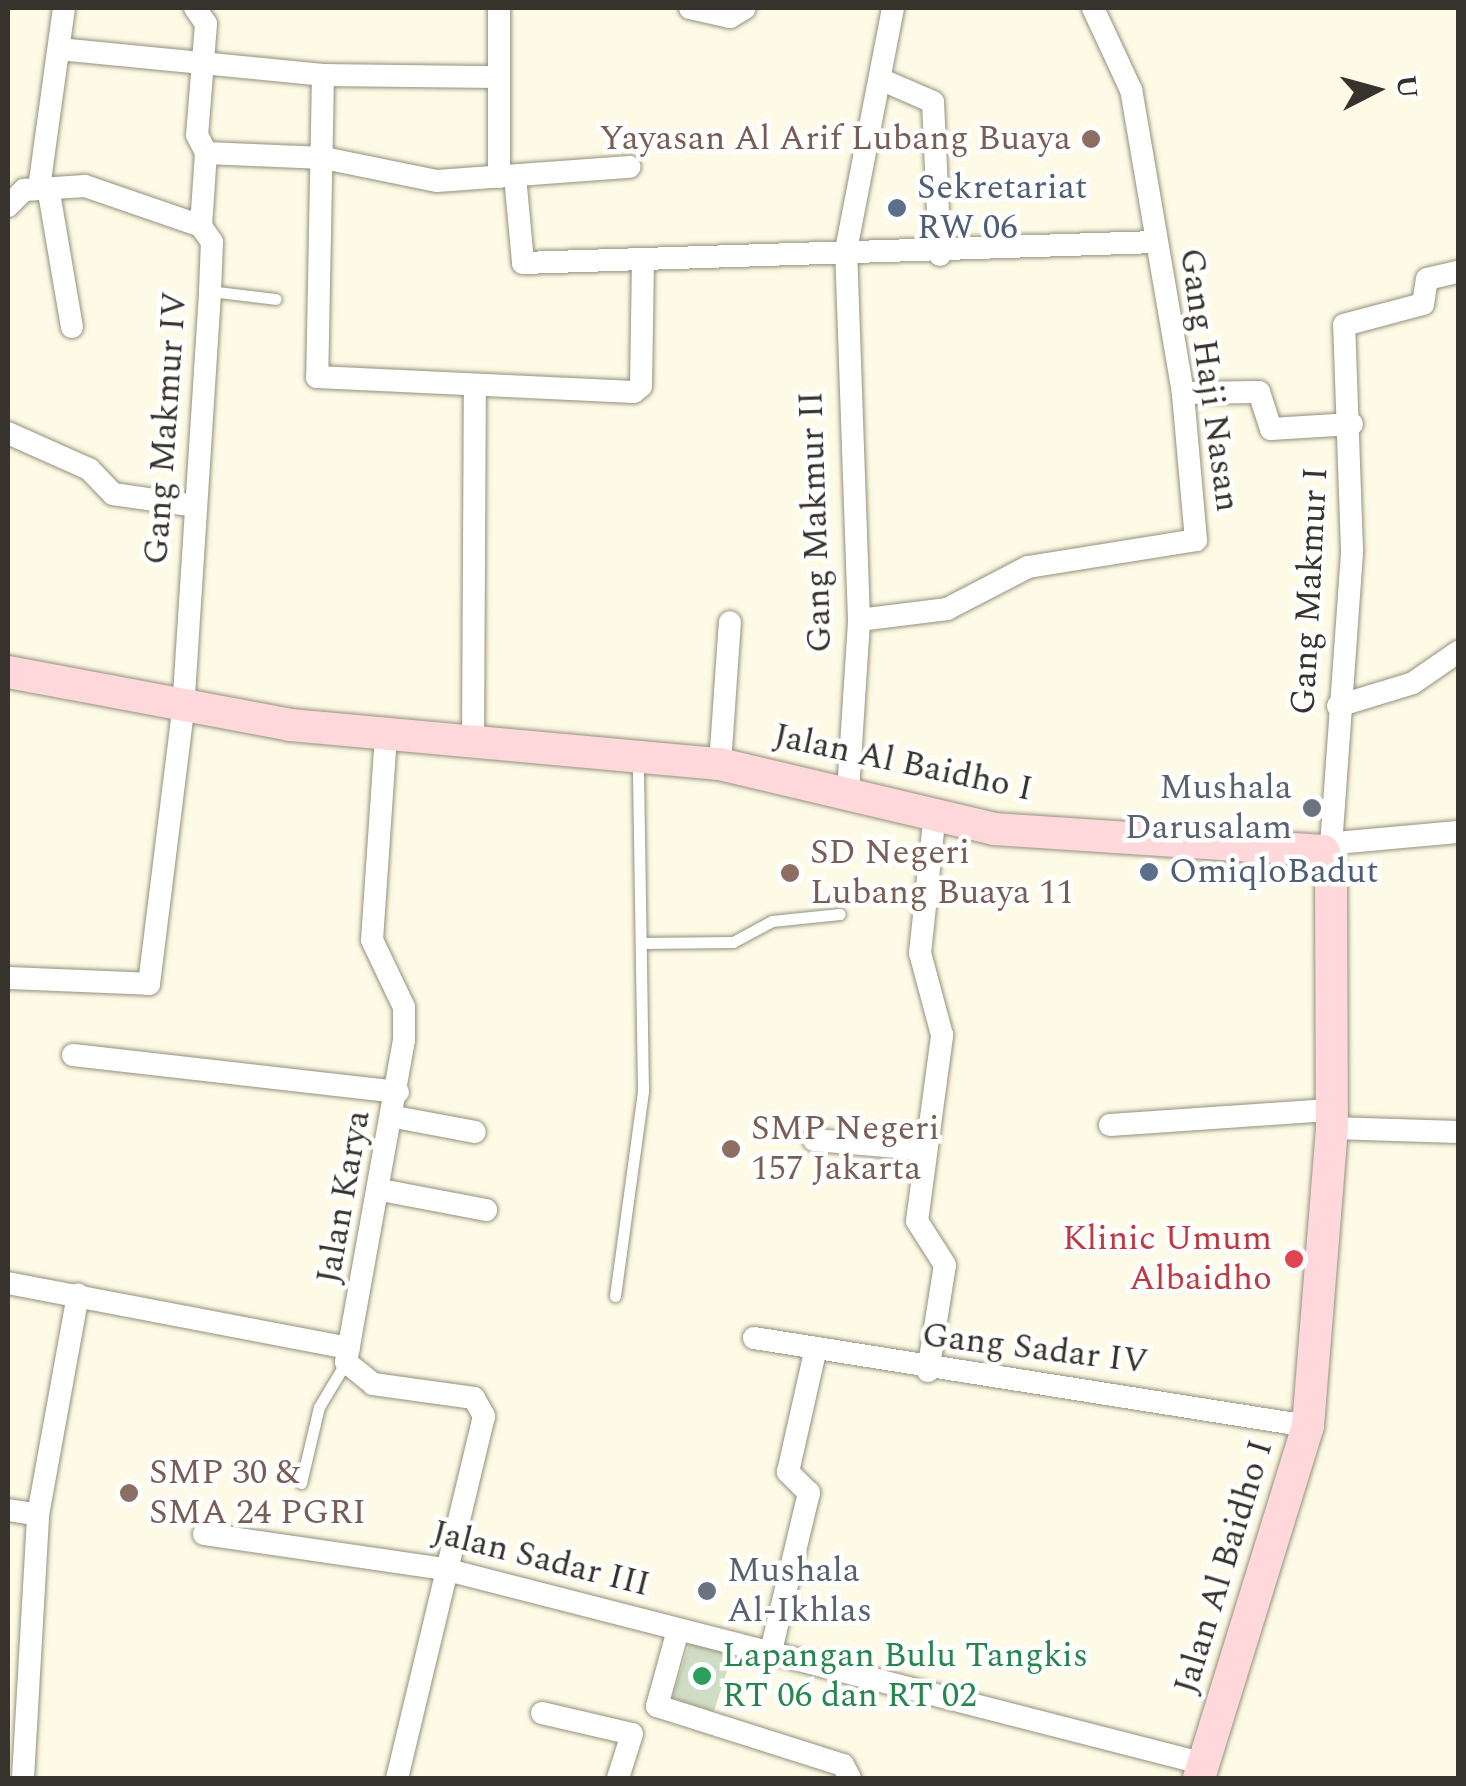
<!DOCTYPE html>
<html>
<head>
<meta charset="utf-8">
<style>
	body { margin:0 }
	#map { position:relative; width:1466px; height:1786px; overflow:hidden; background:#fdfae5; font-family:Spectral,serif }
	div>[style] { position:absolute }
	.green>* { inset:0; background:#ceddc3; transform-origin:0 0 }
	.roads { filter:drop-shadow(0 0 2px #93907d) drop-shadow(0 0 2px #93907d) }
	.lane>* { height:11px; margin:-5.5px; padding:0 5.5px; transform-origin:5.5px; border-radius:5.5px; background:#fff }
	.street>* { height:22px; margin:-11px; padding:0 11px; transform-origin:11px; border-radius:11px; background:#fff }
	.secondary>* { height:32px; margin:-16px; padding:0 16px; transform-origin:16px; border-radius:16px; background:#fed8da }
	.dots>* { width:28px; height:28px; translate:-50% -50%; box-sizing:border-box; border:5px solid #fff; border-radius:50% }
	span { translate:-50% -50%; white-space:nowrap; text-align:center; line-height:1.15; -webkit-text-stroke:9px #fff; paint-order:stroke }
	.education-label { font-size:35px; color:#785e54 }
	.right { translate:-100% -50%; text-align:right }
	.left { translate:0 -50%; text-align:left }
	.service-label { font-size:35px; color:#4e5e75 }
	.street-label { font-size:35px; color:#35332c }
	.worship-label { font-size:35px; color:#5b616d }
	.health-label { font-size:35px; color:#be3a42 }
	.leisure-label { font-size:35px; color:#27864d }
	.frame { position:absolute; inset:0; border:10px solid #35332c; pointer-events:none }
	.north { position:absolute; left:1326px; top:40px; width:100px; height:100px; -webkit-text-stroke:8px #fff; paint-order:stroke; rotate:84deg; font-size:28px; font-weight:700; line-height:40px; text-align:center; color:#35332c }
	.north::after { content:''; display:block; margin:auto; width:35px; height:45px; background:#35332c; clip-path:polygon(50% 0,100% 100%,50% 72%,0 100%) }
</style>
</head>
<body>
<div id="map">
	<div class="green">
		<i style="left:691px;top:1639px;width:44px;height:62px;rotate:18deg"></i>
	</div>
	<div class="roads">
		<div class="lane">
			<i style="left:210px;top:291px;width:66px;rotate:6.9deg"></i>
			<i style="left:641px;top:943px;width:92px;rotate:-0.6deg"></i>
			<i style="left:733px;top:942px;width:44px;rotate:-28.3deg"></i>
			<i style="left:772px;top:921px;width:68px;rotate:-5.9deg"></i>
			<i style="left:615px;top:1296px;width:207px;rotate:-82.2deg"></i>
			<i style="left:643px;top:1091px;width:331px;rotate:-90.9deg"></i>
			<i style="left:301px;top:1483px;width:78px;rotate:-76.7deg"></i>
			<i style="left:319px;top:1407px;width:52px;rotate:-59deg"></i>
		</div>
		<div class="street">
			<i style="left:195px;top:8px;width:19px;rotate:55deg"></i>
			<i style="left:206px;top:24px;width:111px;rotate:94.6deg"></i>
			<i style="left:197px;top:135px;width:20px;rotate:63deg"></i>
			<i style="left:690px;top:8px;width:41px;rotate:12.7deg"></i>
			<i style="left:730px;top:17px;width:17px;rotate:-31deg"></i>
			<i style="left:59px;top:49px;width:265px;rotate:5.6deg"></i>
			<i style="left:323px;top:75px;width:174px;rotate:0.7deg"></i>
			<i style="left:323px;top:75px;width:302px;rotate:91.1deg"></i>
			<i style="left:317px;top:377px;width:317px;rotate:2.7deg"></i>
			<i style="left:634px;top:392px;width:9px;rotate:-41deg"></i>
			<i style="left:641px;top:386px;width:124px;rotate:-89.1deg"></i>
			<i style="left:880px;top:79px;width:58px;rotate:23.5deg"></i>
			<i style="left:933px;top:102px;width:153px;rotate:87.4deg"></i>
			<i style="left:206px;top:153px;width:118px;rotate:2.4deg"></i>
			<i style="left:324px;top:158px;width:115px;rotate:11.5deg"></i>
			<i style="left:437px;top:181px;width:193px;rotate:-4.2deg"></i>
			<i style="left:515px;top:176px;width:87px;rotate:84.7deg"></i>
			<i style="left:523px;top:263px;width:632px;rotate:-1.9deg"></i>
			<i style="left:499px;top:177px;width:169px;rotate:-90deg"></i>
			<i style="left:48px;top:187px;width:142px;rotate:80.3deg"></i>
			<i style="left:39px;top:188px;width:182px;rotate:-82.1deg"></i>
			<i style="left:8px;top:206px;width:23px;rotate:-45deg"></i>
			<i style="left:24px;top:190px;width:61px;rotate:-3.8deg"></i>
			<i style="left:85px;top:186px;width:123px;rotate:19deg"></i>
			<i style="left:1183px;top:393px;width:76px;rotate:-0.8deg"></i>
			<i style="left:1259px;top:392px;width:39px;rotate:72deg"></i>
			<i style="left:1271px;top:429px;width:81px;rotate:-3.5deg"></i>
			<i style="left:8px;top:433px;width:89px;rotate:24deg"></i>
			<i style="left:89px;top:469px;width:35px;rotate:46deg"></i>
			<i style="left:113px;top:494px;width:83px;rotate:8.3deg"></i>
			<i style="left:859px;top:620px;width:89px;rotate:-7.1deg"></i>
			<i style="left:947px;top:609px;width:91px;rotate:-27.4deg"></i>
			<i style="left:1028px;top:567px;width:170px;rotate:-9.1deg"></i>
			<i style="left:1196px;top:540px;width:148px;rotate:-95.1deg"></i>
			<i style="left:1183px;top:393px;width:307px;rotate:-99.7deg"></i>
			<i style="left:1131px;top:90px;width:90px;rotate:-114.9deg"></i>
			<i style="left:1338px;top:706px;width:78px;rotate:-17deg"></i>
			<i style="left:1413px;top:683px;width:55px;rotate:-34.6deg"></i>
			<i style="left:386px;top:735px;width:205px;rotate:93.9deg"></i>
			<i style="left:372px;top:940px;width:74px;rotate:64.5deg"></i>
			<i style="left:404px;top:1007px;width:33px;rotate:90deg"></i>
			<i style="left:404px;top:1040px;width:327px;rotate:100.2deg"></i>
			<i style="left:346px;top:1362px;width:35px;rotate:39deg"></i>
			<i style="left:373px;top:1384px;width:102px;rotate:7.9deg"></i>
			<i style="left:474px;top:1398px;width:21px;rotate:61deg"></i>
			<i style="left:484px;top:1416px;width:372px;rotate:103.5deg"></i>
			<i style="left:473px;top:742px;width:357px;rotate:-89.7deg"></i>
			<i style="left:720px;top:764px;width:142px;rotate:-86deg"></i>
			<i style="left:848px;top:792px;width:172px;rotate:-86.3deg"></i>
			<i style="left:859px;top:620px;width:370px;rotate:-92deg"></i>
			<i style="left:846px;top:250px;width:247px;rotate:-79deg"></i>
			<i style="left:1336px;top:843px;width:122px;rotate:-5.2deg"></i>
			<i style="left:1330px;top:860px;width:311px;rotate:-85.9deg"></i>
			<i style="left:1352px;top:550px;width:225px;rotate:-92deg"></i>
			<i style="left:1344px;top:325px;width:82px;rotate:-14.9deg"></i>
			<i style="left:1423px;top:304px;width:25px;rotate:-81deg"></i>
			<i style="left:1427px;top:279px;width:32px;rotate:-13deg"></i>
			<i style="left:8px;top:978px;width:141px;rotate:2.4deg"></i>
			<i style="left:149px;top:984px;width:275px;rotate:-82.9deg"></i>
			<i style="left:183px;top:711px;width:421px;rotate:-86.3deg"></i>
			<i style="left:210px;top:291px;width:49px;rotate:-87.7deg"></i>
			<i style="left:212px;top:242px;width:19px;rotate:-125deg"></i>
			<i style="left:201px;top:226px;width:73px;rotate:-86.1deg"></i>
			<i style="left:73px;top:1055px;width:327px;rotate:6.5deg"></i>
			<i style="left:395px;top:1117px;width:81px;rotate:10.6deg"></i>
			<i style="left:1110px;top:1125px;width:223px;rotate:-3.9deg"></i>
			<i style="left:1332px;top:1128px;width:126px;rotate:1.8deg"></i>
			<i style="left:814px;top:1140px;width:108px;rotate:4.8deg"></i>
			<i style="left:381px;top:1190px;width:107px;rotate:10.8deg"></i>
			<i style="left:8px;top:1283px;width:347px;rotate:10.8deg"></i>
			<i style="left:754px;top:1338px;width:561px;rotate:9.03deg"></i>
			<i style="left:928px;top:1371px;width:107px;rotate:-80.9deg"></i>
			<i style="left:945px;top:1265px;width:52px;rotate:-122.5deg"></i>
			<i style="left:917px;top:1221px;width:188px;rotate:-82.3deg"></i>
			<i style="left:942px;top:1035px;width:85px;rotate:-105deg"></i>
			<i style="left:920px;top:953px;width:142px;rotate:-83.9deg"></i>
			<i style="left:8px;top:1510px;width:30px;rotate:9deg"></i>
			<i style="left:204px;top:1534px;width:243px;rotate:8.3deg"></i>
			<i style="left:444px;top:1569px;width:786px;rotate:14.37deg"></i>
			<i style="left:678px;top:1630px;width:79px;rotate:105.4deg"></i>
			<i style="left:657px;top:1706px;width:195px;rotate:17.6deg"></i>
			<i style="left:843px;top:1765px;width:15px;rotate:62deg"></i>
			<i style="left:771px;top:1651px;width:163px;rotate:-76.5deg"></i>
			<i style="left:809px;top:1493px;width:30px;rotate:-135deg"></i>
			<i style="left:788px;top:1472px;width:123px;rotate:-77.3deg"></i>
			<i style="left:542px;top:1713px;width:92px;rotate:13.1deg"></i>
			<i style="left:632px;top:1734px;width:46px;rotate:107.7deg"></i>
			<i style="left:23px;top:1778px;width:263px;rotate:-86.7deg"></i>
			<i style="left:38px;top:1515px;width:224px;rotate:-79.7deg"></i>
		</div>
		<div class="secondary">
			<i style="left:8px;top:672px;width:287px;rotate:10.6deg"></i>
			<i style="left:290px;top:725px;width:432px;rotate:5.2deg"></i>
			<i style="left:720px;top:764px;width:282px;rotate:13.3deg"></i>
			<i style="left:994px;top:829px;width:330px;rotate:3.8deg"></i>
			<i style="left:1323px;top:851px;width:20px;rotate:66deg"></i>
			<i style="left:1331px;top:869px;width:259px;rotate:89.8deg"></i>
			<i style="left:1332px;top:1128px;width:299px;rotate:94.6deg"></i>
			<i style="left:1308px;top:1426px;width:368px;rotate:107.2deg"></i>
		</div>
	</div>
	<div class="dots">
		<i style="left:1091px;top:139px;background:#8d6e63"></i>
		<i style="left:897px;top:208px;background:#5c6f8a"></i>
		<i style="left:1312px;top:808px;background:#6b7280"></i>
		<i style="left:1149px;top:872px;background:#5c6f8a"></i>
		<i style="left:790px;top:873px;background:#8d6e63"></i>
		<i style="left:731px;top:1149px;background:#8d6e63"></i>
		<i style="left:1294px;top:1259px;background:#e0444e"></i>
		<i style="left:129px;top:1493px;background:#8d6e63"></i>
		<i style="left:707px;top:1591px;background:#6b7280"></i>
		<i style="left:702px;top:1676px;background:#2e9e5b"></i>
	</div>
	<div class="education-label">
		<span class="right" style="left:1071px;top:139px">Yayasan Al Arif Lubang Buaya</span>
		<span class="left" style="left:810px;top:873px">SD Negeri<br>Lubang Buaya 11</span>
		<span class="left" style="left:751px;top:1149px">SMP Negeri<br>157 Jakarta</span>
		<span class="left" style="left:149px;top:1493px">SMP 30 &amp;<br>SMA 24 PGRI</span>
	</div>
	<div class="service-label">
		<span class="left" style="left:917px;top:208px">Sekretariat<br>RW 06</span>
		<span class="left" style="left:1169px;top:872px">OmiqloBadut</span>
	</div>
	<div class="street-label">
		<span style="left:1209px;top:380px;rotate:82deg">Gang Haji Nasan</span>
		<span style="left:166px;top:428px;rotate:-86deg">Gang Makmur IV</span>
		<span style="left:816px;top:522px;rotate:-92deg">Gang Makmur II</span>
		<span style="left:1310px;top:591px;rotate:-87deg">Gang Makmur I</span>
		<span style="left:903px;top:763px;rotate:12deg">Jalan Al Baidho I</span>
		<span style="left:344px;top:1197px;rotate:-80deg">Jalan Karya</span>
		<span style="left:1035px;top:1349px;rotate:7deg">Gang Sadar IV</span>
		<span style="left:541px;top:1559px;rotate:14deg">Jalan Sadar III</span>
		<span style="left:1224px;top:1567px;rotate:-73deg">Jalan Al Baidho I</span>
	</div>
	<div class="worship-label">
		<span class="right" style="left:1292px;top:808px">Mushala<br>Darusalam</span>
		<span class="left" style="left:727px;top:1591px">Mushala<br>Al-Ikhlas</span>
	</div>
	<div class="health-label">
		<span class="right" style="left:1272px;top:1259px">Klinic Umum<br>Albaidho</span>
	</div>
	<div class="leisure-label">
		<span class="left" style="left:722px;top:1676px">Lapangan Bulu Tangkis<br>RT 06 dan RT 02</span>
	</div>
	<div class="frame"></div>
	<div class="north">U</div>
</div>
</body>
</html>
